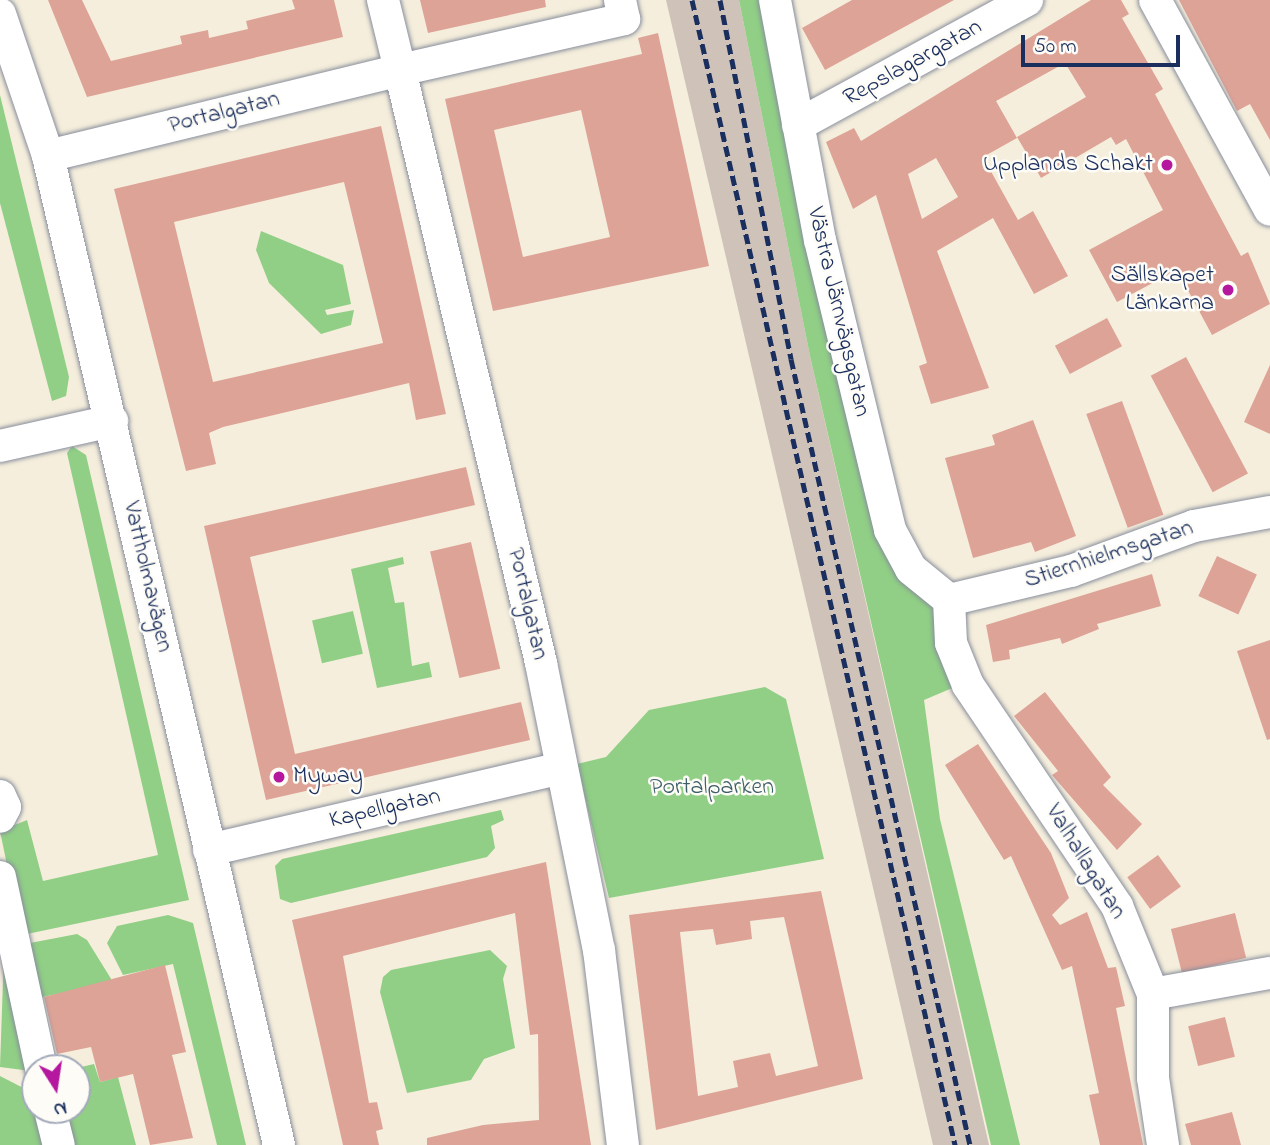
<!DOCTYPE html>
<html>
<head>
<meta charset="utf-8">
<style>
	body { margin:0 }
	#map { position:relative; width:1270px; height:1145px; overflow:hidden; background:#f5eedc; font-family:"Indie Flower",sans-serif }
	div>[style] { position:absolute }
	.industrial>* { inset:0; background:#cec2b9 }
	.green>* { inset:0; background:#90cf85; transform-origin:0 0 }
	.building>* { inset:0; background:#dea397; transform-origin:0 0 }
	.roads { filter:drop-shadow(0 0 2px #888e9d) drop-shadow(0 0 2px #888e9d) }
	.minor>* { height:32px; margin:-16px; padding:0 16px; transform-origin:16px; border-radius:16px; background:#fff }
	.rail>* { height:5px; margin-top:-2.5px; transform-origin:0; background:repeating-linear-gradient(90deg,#1b2f5e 0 10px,transparent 0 15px) }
	.dots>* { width:19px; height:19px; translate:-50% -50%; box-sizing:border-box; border:4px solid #fdfcf7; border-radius:50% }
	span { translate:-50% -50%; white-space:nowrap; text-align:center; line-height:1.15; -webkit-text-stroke:5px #fdfcf7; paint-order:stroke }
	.street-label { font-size:24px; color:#1b2f5e }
	.poi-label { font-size:24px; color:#1b2f5e }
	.right { translate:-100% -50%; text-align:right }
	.left { translate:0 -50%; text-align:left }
	.park-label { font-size:24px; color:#3e5f6a }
	.north { position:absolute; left:21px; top:1054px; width:70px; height:70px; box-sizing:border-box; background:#fdfcf7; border:2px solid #a3aaba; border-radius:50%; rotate:168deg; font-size:19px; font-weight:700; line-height:28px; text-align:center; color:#1b2f5e }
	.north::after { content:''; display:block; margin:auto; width:24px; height:32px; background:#b5179e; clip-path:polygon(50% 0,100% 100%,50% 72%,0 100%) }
	.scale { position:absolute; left:1021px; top:35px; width:159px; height:32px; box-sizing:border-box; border:4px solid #1b2f5e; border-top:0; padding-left:9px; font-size:21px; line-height:24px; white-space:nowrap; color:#1b2f5e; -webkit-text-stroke:5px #fdfcf7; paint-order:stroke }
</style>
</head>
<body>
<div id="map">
	<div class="industrial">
		<i style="clip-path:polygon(666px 0,739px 0,810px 356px,989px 1145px,933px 1145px)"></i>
	</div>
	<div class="green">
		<i style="clip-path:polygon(739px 0,769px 0,857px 418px,931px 591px,957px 686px,924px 700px,940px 819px,1020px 1145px,991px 1145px,810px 356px)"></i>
		<i style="clip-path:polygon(0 95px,69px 377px,66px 396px,52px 401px,0 203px)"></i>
		<i style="clip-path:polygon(261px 231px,343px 265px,351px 304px,325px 310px,327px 315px,354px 310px,351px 325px,321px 334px,269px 283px,256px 250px)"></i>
		<i style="clip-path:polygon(72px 446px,86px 455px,189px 900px,27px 934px,21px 933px,0 831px,27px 820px,43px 881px,158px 855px,67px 453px)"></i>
		<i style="clip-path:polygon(403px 557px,404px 564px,388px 568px,395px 603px,404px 602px,412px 666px,429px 662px,432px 677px,377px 688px,351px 569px)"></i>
		<i style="left:353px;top:611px;width:44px;height:42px;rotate:77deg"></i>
		<i style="clip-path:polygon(765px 687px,786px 699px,824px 859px,609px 898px,577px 764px,606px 757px,649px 710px)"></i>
		<i style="clip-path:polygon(501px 810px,504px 820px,491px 826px,495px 848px,487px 857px,291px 903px,280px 899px,275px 866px,282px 859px)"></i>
		<i style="clip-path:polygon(168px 915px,193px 923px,246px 1145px,217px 1145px,173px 964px,123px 975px,107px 943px,117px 926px)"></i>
		<i style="clip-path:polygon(77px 934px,87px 940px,113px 982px,38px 998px,30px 943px)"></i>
		<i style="clip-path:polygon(490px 950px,507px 966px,503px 979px,515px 1048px,484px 1059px,471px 1080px,407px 1093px,380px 992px,383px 977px,391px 970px)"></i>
		<i style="clip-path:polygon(4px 952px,31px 1071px,0 1067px)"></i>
		<i style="clip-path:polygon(94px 1064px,100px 1082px,118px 1077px,136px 1145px,69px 1145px,62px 1110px,77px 1110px,77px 1068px)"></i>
		<i style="clip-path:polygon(0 1076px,35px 1094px,49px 1145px,0 1145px)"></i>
	</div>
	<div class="building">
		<i style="clip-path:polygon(48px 0,82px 0,111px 61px,182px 44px,180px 36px,208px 30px,209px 38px,248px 29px,246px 21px,295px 9px,292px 0,334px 0,343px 37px,87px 97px)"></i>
		<i style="clip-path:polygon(420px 0,545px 0,546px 7px,428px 33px)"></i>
		<i style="clip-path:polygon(852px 0,954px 0,825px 70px,802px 28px)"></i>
		<i style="clip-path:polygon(evenodd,1091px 0,1121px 0,1129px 14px,1122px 18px,1163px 89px,1155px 94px,1241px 256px,1248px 252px,1270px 304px,1212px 335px,1177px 270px,1117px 302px,1089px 250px,1163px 210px,1126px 139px,1116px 145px,1111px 137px,1041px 178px,1017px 137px,1086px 97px,1065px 63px,996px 101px,1017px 138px,983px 157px,1018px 220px,1033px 211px,1068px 276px,1034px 294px,993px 218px,937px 251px,989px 388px,931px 404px,919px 366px,927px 363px,876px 195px,853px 209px,826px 142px,854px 128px,861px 141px,1091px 0,936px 158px,958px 197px,922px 219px,908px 174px,936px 158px)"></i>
		<i style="clip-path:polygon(1179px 0,1270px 0,1270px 140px,1250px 104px,1237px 111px)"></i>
		<i style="clip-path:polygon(evenodd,658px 33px,709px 266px,493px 311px,445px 99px,642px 54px,638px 38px,658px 33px,581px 110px,610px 237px,523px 257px,494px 130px,581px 110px)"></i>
		<i style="clip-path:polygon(evenodd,381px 126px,446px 414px,416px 420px,409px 383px,223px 427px,209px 433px,216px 464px,186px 471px,114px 189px,381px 126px,344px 182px,383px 343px,213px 382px,174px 222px,344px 182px)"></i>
		<i style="left:1107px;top:318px;width:32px;height:59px;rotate:62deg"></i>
		<i style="left:1186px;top:357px;width:132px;height:40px;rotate:62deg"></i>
		<i style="clip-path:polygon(1270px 365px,1270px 434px,1244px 422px)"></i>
		<i style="left:1122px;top:401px;width:121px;height:38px;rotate:70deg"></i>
		<i style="clip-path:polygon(1033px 420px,1076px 536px,1035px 552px,1031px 542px,973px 558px,945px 458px,995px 445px,992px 435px)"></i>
		<i style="clip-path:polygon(466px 467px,475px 505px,250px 557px,295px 754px,521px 702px,530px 740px,266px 800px,204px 526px)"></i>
		<i style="left:471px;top:542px;width:130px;height:42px;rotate:77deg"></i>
		<i style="left:1217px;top:556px;width:44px;height:44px;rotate:25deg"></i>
		<i style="clip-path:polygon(1152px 574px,1161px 606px,1097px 624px,1099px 629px,1062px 644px,1060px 638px,1009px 650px,1010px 659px,993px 662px,986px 625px)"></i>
		<i style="clip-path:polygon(1270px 640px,1270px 739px,1267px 740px,1237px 651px)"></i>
		<i style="clip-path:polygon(1045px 692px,1111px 777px,1103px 785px,1142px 824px,1117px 850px,1052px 775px,1058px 771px,1014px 716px)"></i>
		<i style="clip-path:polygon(978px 744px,1051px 853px,1069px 898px,1052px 915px,1060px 925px,1087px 912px,1108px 968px,1116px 967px,1125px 1006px,1116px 1008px,1143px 1145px,1100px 1145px,1089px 1095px,1099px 1093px,1072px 966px,1062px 970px,1011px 856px,1004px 860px,945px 765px)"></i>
		<i style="left:1158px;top:855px;width:39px;height:38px;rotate:54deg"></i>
		<i style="clip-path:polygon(546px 862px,591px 1145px,427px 1145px,427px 1138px,483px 1125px,539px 1120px,538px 1034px,530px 1035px,515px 913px,343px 956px,369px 1103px,377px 1102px,383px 1129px,376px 1131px,379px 1145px,343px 1145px,292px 920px)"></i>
		<i style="clip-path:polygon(evenodd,821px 891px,863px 1079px,656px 1130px,629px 915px,821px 891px,784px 917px,818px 1066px,776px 1076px,770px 1053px,733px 1061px,738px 1087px,698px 1096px,680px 932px,713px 929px,716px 945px,752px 939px,750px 921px,784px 917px)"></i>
		<i style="left:1235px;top:913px;width:46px;height:66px;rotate:76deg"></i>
		<i style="clip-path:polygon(165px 965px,186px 1052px,172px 1055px,193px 1138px,150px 1145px,133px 1074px,100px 1082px,91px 1047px,57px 1054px,44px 997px)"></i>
		<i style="left:1225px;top:1017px;width:41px;height:38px;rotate:76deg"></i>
		<i style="clip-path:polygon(1232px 1112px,1241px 1145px,1191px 1145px,1185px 1124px)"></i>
	</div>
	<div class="roads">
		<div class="minor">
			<i style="left:383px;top:0;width:72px;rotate:76.3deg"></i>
			<i style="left:400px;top:70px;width:230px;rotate:-12.8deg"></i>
			<i style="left:624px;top:19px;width:19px;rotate:-102deg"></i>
			<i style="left:775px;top:0;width:244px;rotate:79.4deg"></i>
			<i style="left:820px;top:240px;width:298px;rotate:76.4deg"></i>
			<i style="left:890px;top:530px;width:44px;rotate:61.7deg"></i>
			<i style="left:911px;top:569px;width:49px;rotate:39.2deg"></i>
			<i style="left:1155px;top:0;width:239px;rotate:61.3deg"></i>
			<i style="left:0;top:14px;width:150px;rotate:71.3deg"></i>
			<i style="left:48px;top:156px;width:1016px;rotate:76.85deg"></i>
			<i style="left:798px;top:125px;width:261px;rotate:-28.6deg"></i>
			<i style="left:48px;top:156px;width:362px;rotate:-13.7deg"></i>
			<i style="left:400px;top:70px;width:610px;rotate:76.62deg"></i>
			<i style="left:541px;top:663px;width:293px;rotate:78.6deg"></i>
			<i style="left:599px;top:950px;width:196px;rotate:83deg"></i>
			<i style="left:0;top:446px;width:115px;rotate:-12.6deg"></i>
			<i style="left:949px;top:600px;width:43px;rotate:87.3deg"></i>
			<i style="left:951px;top:643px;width:45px;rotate:68deg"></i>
			<i style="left:968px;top:685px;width:267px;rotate:56deg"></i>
			<i style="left:1117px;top:906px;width:95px;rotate:67.8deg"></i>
			<i style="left:1153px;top:994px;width:84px;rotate:90deg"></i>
			<i style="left:1153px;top:1078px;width:68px;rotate:81.5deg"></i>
			<i style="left:949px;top:600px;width:125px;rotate:-13.4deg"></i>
			<i style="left:1071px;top:571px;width:131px;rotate:-20.1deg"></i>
			<i style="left:1194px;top:526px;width:77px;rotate:-10.4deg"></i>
			<i style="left:0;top:796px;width:12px;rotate:66deg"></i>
			<i style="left:5px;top:807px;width:11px;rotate:117deg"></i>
			<i style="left:209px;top:850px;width:361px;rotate:-13.1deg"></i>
			<i style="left:0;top:877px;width:195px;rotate:77.9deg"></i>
			<i style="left:1153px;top:994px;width:119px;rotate:-10.2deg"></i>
			<i style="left:50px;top:1110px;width:36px;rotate:76deg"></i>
		</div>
	</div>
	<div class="rail">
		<i style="left:692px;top:0;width:1175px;rotate:77.06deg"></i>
		<i style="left:720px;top:0;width:366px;rotate:78.8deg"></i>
		<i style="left:791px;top:359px;width:806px;rotate:77.17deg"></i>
	</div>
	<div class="dots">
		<i style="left:1167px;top:165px;background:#b5179e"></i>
		<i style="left:1228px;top:290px;background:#b5179e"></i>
		<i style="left:279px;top:777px;background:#b5179e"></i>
	</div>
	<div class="street-label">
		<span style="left:913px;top:63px;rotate:-29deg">Repslagargatan</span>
		<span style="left:224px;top:113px;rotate:-14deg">Portalgatan</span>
		<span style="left:838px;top:312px;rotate:77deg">Västra Järnvägsgatan</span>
		<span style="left:1109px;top:555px;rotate:-18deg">Stiernhielmsgatan</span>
		<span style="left:147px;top:577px;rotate:77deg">Vattholmavägen</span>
		<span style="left:527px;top:604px;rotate:77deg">Portalgatan</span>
		<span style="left:385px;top:809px;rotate:-13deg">Kapellgatan</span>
		<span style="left:1085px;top:862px;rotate:58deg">Valhallagatan</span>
	</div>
	<div class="poi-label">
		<span class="right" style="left:1153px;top:165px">Upplands Schakt</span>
		<span class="right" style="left:1214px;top:290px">Sällskapet<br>Länkarna</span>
		<span class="left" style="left:293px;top:777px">Myway</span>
	</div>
	<div class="park-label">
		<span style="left:712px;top:788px">Portalparken</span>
	</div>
	<div class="north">N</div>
	<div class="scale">50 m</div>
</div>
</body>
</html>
